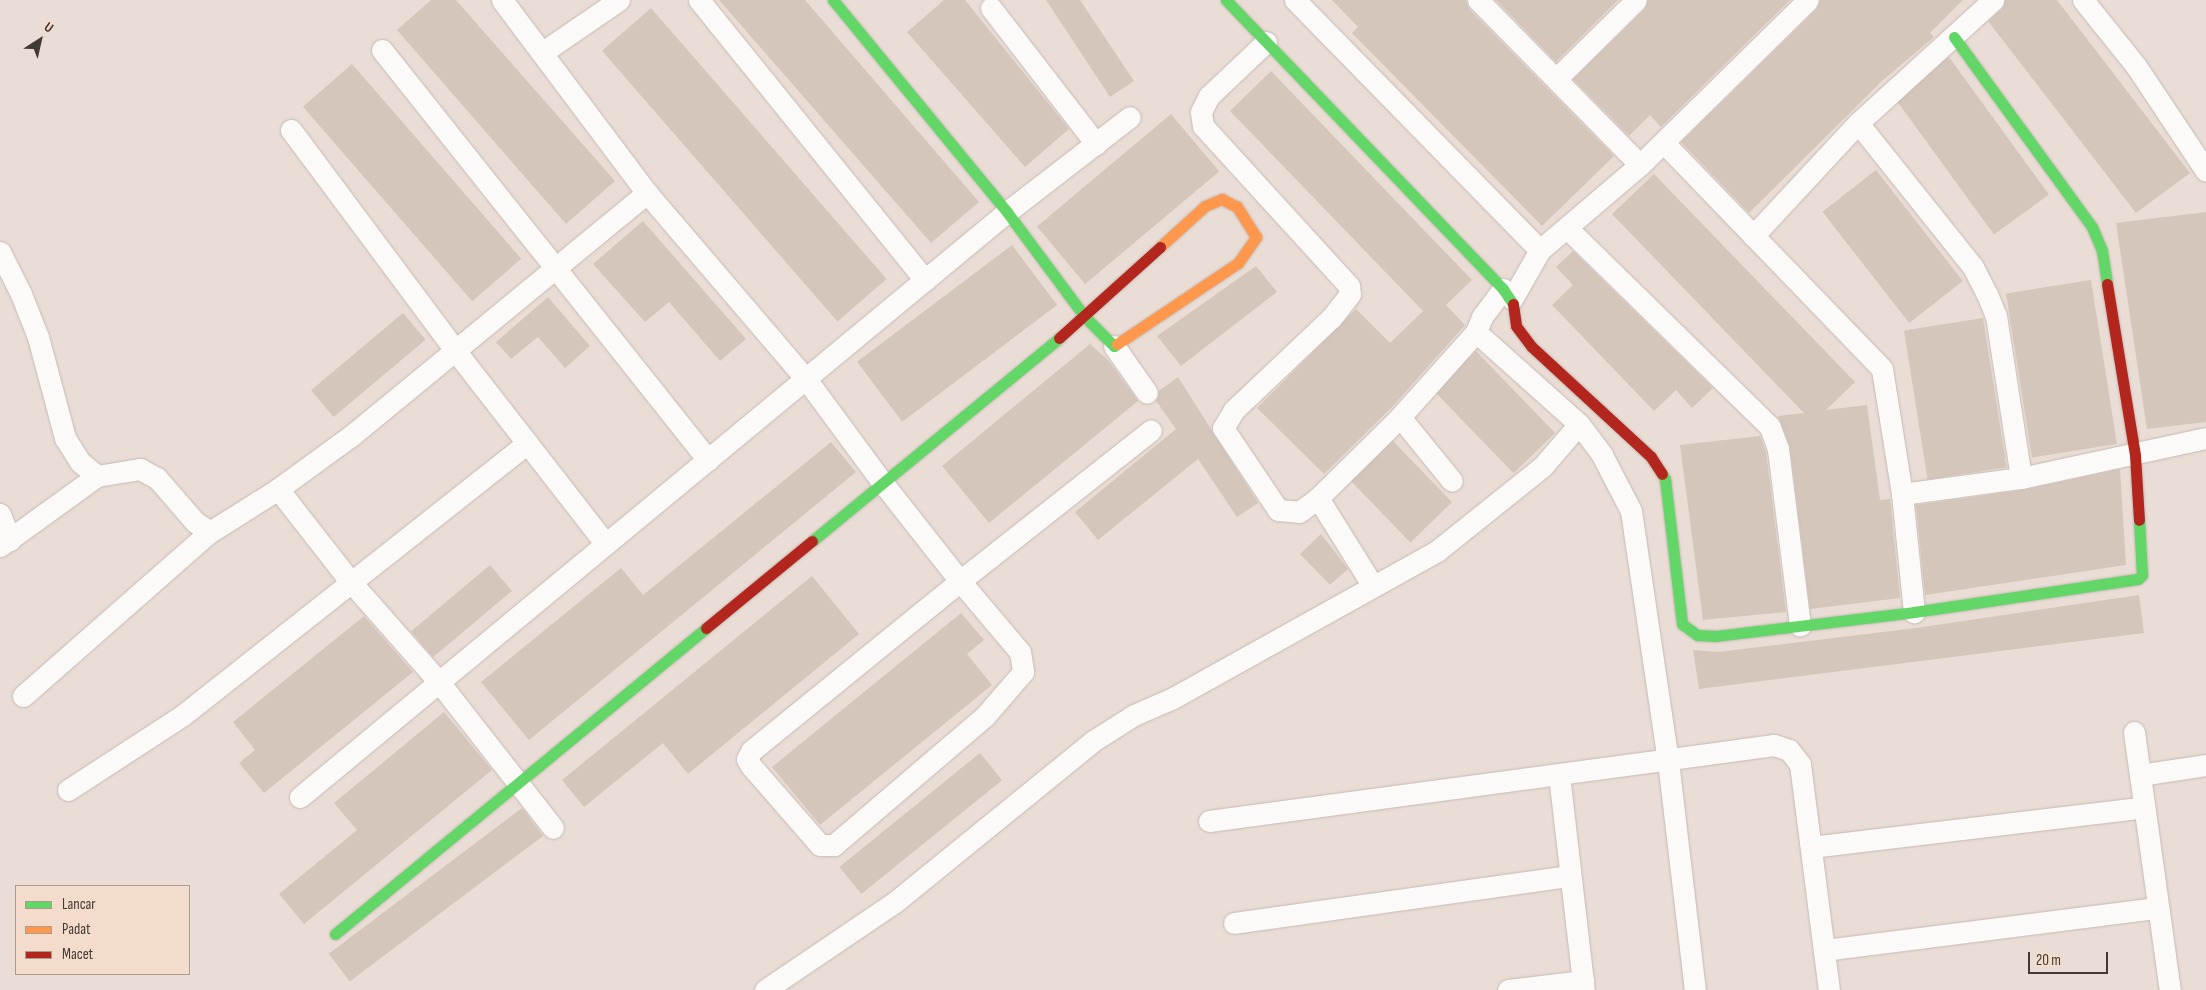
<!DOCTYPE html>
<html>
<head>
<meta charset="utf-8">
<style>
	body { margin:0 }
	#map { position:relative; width:2206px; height:990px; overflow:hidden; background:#eaddd5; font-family:"Sofia Sans Condensed",sans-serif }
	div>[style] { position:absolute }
	.building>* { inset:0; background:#d5c6bc; transform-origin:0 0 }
	.roads { filter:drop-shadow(0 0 1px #c4bab4) drop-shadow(0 0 1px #c4bab4) }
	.street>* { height:21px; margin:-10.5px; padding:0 10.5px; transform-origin:10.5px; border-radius:10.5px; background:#fcfaf9 }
	.fast>* { height:11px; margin:-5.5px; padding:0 5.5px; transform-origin:5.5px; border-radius:5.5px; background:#63d668 }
	.slow>* { height:11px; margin:-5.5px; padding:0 5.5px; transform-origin:5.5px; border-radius:5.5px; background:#ff974d }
	.jam>* { height:11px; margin:-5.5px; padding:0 5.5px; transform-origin:5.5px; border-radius:5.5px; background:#b3261e }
	span { translate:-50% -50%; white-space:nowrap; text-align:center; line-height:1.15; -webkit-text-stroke:4px #f3dccc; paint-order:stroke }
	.legend { position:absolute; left:15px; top:885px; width:175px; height:90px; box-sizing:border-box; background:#f3dccc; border:1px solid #ac9b8f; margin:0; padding:6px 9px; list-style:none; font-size:15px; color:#423933 }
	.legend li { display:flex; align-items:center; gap:10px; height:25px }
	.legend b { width:25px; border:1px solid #ac9b8f }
	.north { position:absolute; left:15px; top:15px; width:50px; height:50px; -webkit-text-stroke:4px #f3dccc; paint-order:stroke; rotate:35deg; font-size:14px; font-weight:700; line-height:20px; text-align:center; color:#423933 }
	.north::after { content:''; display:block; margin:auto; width:18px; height:22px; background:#423933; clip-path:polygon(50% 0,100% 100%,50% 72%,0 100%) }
	.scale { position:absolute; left:2028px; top:952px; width:80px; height:22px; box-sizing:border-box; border:2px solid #423933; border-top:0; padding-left:6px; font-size:15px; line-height:18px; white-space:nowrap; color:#423933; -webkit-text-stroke:4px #f3dccc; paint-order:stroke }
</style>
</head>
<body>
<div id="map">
	<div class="building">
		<i style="clip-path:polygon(431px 0,456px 0,615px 181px,566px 224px,397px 30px)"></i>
		<i style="clip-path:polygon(719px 0,805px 0,979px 202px,931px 243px)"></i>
		<i style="clip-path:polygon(944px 0,965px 0,1069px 129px,1025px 167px,907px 32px)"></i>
		<i style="clip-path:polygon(1046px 0,1080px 0,1134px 81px,1110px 97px)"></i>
		<i style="clip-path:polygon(1332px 0,1466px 0,1469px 9px,1614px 156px,1542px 226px,1352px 33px,1358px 27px)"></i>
		<i style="clip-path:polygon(1496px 0,1618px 0,1556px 62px)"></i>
		<i style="clip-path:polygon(1648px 0,1790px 0,1661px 127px,1650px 115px,1629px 136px,1573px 79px,1645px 9px)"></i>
		<i style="clip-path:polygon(1820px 0,1963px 0,1930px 33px,1934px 37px,1882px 81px,1749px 213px,1681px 142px,1817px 9px)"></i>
		<i style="clip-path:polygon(2005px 0,2057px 0,2190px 173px,2136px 213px,1988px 21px,2002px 9px)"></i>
		<i style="left:651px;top:8px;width:359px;height:65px;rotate:49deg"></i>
		<i style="left:1949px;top:57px;width:170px;height:68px;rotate:54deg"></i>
		<i style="left:352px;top:64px;width:258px;height:65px;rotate:49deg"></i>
		<i style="clip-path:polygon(1271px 71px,1472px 280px,1446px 305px,1465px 325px,1393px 406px,1324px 474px,1257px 408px,1356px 309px,1390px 343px,1423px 311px,1230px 111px)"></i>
		<i style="left:1171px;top:114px;width:75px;height:175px;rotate:50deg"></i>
		<i style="left:1876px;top:170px;width:141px;height:68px;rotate:52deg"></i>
		<i style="clip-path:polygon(1654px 174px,1855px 382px,1826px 410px,1867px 405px,1880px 500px,1890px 499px,1900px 598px,1810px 609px,1790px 447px,1778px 416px,1804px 413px,1612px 214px)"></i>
		<i style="clip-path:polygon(2206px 212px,2206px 422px,2147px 429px,2116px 223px)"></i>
		<i style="clip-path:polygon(643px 221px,746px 339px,720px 361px,669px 302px,645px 322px,593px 264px)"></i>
		<i style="left:1012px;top:245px;width:75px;height:194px;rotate:53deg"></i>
		<i style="clip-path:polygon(1573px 251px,1713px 388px,1692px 408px,1676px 390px,1654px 411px,1552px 305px,1573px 285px,1556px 267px)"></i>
		<i style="clip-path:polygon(1256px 266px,1277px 292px,1181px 366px,1157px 336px)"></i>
		<i style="left:2091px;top:280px;width:166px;height:86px;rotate:81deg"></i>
		<i style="clip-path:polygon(548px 297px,590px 346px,565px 368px,538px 337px,511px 359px,496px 342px)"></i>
		<i style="left:403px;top:313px;width:35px;height:120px;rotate:50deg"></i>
		<i style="left:1983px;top:318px;width:151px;height:80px;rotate:81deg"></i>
		<i style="clip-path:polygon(1090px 344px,1109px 361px,1138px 401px,989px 523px,942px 466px)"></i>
		<i style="left:1476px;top:351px;width:114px;height:58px;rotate:46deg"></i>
		<i style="clip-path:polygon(1178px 377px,1258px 503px,1237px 517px,1198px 459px,1098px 540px,1075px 512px,1176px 429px,1156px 401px,1159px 391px)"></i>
		<i style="clip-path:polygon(1760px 436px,1766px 452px,1786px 612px,1703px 620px,1680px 445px)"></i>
		<i style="left:1393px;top:441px;width:85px;height:58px;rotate:46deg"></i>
		<i style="clip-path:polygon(831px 442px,856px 472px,529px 740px,481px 682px,621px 568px,643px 595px)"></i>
		<i style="clip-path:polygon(2120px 469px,2126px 565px,1925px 595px,1916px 505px,2023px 490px)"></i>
		<i style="clip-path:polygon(1321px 534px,1348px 569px,1330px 585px,1300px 554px)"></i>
		<i style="left:490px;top:565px;width:34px;height:103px;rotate:50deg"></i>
		<i style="clip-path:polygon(812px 576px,859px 634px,688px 774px,663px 743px,584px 807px,562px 780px)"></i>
		<i style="clip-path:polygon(2139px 595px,2144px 633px,1699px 689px,1693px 650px,1718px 652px,1916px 628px)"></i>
		<i style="clip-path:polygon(961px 613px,984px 640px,967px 654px,992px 685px,820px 825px,772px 767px)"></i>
		<i style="clip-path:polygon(364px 616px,413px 672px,264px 793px,239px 763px,255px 750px,233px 722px)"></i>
		<i style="clip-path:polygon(444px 712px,492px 770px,304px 924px,279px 894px,357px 830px,334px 803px)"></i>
		<i style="left:980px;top:753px;width:35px;height:181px;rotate:51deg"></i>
		<i style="left:522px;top:808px;width:35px;height:242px;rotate:53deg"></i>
	</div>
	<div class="roads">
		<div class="street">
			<i style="left:502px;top:0;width:241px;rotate:53.1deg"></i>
			<i style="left:647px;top:193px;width:245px;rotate:49.5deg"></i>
			<i style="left:806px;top:379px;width:128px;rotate:53.6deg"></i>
			<i style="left:882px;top:482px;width:126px;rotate:51.8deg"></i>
			<i style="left:960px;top:581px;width:93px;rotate:49.8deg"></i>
			<i style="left:1020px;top:652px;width:20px;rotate:81deg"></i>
			<i style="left:1023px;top:672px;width:58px;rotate:130.8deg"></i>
			<i style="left:985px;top:716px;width:199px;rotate:139.5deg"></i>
			<i style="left:834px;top:845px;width:14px;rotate:180deg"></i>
			<i style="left:820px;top:845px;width:105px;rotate:-131.1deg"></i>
			<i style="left:751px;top:766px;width:8px;rotate:-120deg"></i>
			<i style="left:747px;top:759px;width:9px;rotate:-63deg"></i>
			<i style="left:751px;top:751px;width:269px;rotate:-39.1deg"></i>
			<i style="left:960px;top:581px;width:243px;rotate:-38.3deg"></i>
			<i style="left:699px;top:0;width:360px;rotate:51.1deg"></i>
			<i style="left:1295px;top:0;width:350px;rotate:45.6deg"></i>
			<i style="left:1478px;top:0;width:231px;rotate:45.5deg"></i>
			<i style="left:2083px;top:0;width:85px;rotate:51.2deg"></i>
			<i style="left:2136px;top:66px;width:126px;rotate:56.3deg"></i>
			<i style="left:991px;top:8px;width:172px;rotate:52.3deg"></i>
			<i style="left:1266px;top:42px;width:79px;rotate:136.5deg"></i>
			<i style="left:1209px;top:96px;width:18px;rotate:117deg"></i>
			<i style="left:1201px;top:112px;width:14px;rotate:82deg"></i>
			<i style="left:1203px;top:126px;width:217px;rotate:47.6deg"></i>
			<i style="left:1349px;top:286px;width:8px;rotate:83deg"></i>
			<i style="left:1350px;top:294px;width:31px;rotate:128deg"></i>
			<i style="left:1331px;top:318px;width:134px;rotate:136.5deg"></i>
			<i style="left:1234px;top:410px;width:21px;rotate:121deg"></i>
			<i style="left:1223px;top:428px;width:99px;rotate:56.1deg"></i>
			<i style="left:1278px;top:510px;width:21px;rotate:5deg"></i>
			<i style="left:1299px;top:512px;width:24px;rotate:-36deg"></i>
			<i style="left:1318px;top:498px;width:115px;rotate:-44.6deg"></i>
			<i style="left:1400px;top:417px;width:114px;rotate:-48.2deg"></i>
			<i style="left:382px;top:50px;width:524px;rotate:51.51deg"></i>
			<i style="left:543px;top:52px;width:92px;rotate:-34.4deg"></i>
			<i style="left:1556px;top:79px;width:112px;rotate:-44.6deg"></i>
			<i style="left:1858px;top:123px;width:184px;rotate:51.4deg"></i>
			<i style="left:1973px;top:267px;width:30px;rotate:63deg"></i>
			<i style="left:1987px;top:294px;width:24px;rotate:68deg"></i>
			<i style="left:1996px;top:316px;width:164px;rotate:81.2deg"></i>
			<i style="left:291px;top:130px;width:273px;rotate:53.3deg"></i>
			<i style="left:454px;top:349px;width:247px;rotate:52.1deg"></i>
			<i style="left:1664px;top:143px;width:314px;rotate:46deg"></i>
			<i style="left:1882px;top:369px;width:127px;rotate:80.9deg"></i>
			<i style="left:1902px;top:494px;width:119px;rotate:84.2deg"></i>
			<i style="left:1567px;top:228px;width:284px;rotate:44.4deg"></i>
			<i style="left:1770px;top:427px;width:23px;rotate:70deg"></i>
			<i style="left:1778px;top:449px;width:178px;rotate:82.9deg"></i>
			<i style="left:1753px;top:236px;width:154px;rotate:-47.1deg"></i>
			<i style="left:1858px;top:123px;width:183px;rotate:-42.3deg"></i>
			<i style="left:0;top:252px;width:47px;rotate:63.4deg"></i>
			<i style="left:21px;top:294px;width:46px;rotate:68.4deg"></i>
			<i style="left:38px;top:337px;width:105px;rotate:75deg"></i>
			<i style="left:65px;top:438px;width:28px;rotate:58deg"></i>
			<i style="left:80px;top:462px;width:22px;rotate:39deg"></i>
			<i style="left:97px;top:476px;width:44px;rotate:-9.2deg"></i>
			<i style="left:140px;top:469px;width:19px;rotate:28deg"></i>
			<i style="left:157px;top:478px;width:58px;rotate:49.2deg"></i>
			<i style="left:195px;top:522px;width:18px;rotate:34deg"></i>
			<i style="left:210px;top:532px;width:80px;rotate:-32.3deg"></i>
			<i style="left:278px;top:489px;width:90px;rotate:-36deg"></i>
			<i style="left:351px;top:436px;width:383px;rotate:-39.4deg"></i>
			<i style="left:1503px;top:289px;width:35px;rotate:127deg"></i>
			<i style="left:1482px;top:317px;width:16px;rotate:112deg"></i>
			<i style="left:1476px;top:332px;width:138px;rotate:41.8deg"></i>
			<i style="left:1579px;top:424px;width:39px;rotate:53deg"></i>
			<i style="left:1602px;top:455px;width:63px;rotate:62.6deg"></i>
			<i style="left:1631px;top:511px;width:253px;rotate:81.6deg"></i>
			<i style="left:1668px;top:761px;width:231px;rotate:83.3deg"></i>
			<i style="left:1512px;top:299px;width:56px;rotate:-60.3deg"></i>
			<i style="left:1540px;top:250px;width:131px;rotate:-40.4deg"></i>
			<i style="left:1640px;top:165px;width:235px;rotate:-44.5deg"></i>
			<i style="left:1114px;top:346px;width:57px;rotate:54.9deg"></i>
			<i style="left:1400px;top:417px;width:82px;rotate:50.9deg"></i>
			<i style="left:278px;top:489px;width:117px;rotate:52deg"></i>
			<i style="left:350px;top:581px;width:135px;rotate:48.6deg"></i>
			<i style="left:439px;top:682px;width:185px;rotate:52deg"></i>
			<i style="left:1902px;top:494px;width:120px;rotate:-7.7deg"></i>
			<i style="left:2021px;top:478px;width:189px;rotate:-12.2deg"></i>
			<i style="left:1318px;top:498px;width:104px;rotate:58deg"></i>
			<i style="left:0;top:514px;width:28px;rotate:69deg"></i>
			<i style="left:0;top:546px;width:120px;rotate:-35.8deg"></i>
			<i style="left:23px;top:696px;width:249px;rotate:-41.3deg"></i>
			<i style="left:2134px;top:732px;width:260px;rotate:82.1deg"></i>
			<i style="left:1559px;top:775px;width:216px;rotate:83.4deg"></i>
			<i style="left:2140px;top:775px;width:67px;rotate:-8.6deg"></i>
			<i style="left:68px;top:790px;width:137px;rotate:-33.1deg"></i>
			<i style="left:183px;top:715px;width:439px;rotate:-38.3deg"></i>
			<i style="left:300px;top:797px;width:918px;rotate:-39.61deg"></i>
			<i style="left:1007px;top:212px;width:155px;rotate:-37.7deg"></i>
			<i style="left:1209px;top:821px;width:570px;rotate:-7.66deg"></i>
			<i style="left:1774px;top:745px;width:16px;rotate:18deg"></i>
			<i style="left:1789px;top:750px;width:18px;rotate:52deg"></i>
			<i style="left:1800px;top:764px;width:228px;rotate:82.7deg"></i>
			<i style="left:1811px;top:847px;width:335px;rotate:-6.8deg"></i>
			<i style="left:1234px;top:923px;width:339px;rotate:-8deg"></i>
			<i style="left:1824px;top:950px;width:337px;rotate:-7.2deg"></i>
			<i style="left:765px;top:990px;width:157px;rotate:-34.1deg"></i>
			<i style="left:895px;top:902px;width:255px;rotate:-39.1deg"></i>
			<i style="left:1093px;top:741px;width:49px;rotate:-32.4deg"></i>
			<i style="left:1134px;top:715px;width:43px;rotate:-23.6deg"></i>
			<i style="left:1173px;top:698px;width:302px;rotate:-29.1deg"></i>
			<i style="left:1437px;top:551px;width:136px;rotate:-38.7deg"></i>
			<i style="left:1543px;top:466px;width:55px;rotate:-49.4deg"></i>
			<i style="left:1508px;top:990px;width:76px;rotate:-6.8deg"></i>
		</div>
		<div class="fast">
			<i style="left:833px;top:0;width:274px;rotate:50.6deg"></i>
			<i style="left:1007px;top:212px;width:131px;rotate:53.4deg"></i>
			<i style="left:1085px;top:317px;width:41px;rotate:45deg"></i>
			<i style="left:1114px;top:346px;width:4px;rotate:-34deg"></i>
			<i style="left:1226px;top:0;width:400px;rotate:46.2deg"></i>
			<i style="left:1503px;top:289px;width:18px;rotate:56deg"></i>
			<i style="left:1954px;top:37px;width:235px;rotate:54deg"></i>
			<i style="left:2092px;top:227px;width:26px;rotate:67deg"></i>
			<i style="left:2102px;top:251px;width:33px;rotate:81deg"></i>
			<i style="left:1662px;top:474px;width:6px;rotate:59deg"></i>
			<i style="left:1665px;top:479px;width:146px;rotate:83.3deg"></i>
			<i style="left:1682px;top:624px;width:19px;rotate:36deg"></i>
			<i style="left:1697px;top:635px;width:19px;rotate:3deg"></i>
			<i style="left:1716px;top:636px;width:199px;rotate:-6.9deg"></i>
			<i style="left:1914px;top:612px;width:226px;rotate:-8.4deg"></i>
			<i style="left:2138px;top:579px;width:6px;rotate:-45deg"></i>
			<i style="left:2142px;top:575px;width:55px;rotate:-93.1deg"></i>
			<i style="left:812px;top:541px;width:320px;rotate:-39.4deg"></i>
			<i style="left:335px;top:934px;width:481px;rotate:-39.5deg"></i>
		</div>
		<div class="slow">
			<i style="left:1117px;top:344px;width:146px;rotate:-33.8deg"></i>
			<i style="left:1238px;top:263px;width:32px;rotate:-55deg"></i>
			<i style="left:1256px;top:237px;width:36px;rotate:-122deg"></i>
			<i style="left:1237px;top:207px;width:17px;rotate:-152deg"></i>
			<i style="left:1222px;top:199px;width:18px;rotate:158deg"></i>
			<i style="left:1205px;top:206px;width:61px;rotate:137.7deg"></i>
		</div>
		<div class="jam">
			<i style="left:2107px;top:284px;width:173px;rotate:80.7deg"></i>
			<i style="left:2135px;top:455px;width:65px;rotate:86.5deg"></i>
			<i style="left:1513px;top:304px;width:22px;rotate:82deg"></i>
			<i style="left:1516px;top:326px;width:26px;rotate:53deg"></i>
			<i style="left:1532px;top:347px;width:162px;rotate:42.7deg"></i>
			<i style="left:1651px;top:457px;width:20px;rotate:57deg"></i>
			<i style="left:1059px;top:338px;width:136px;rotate:-42deg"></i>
			<i style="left:706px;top:628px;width:137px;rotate:-39.4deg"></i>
		</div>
	</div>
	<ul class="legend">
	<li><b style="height:6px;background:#63d668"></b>Lancar</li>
	<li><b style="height:6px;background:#ff974d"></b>Padat</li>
	<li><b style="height:6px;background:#b3261e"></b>Macet</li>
	</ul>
	<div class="north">U</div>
	<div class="scale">20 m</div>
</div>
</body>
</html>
